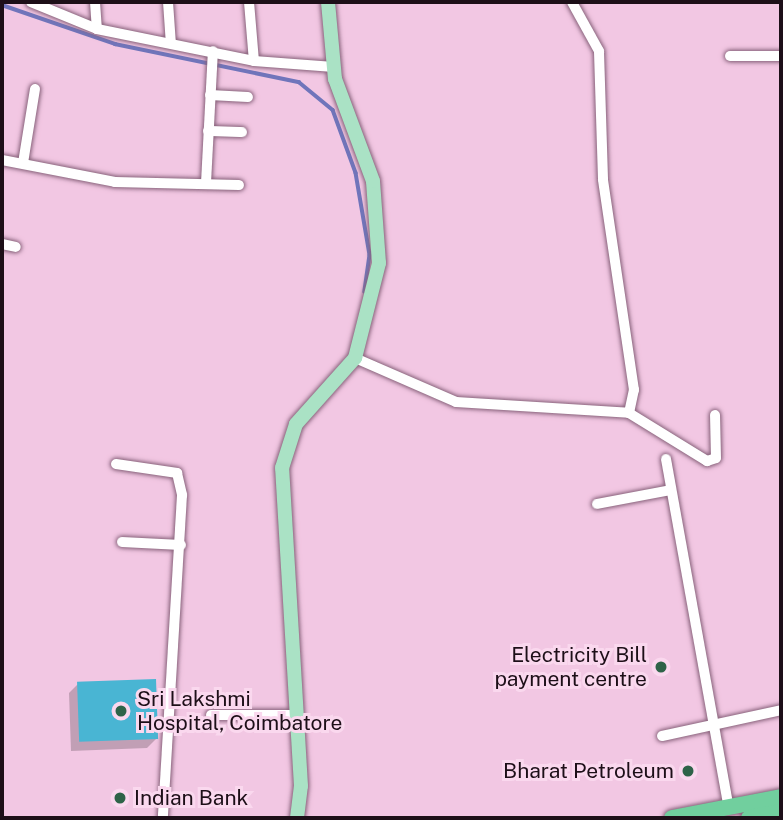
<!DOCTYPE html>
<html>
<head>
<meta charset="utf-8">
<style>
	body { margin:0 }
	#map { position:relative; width:783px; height:820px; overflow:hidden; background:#f2c7e3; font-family:"Public Sans",sans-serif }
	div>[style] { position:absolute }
	.shadow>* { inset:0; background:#0003 }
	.stream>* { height:3.5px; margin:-1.75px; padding:0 1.75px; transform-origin:1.75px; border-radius:1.75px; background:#7075bb }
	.building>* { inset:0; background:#49b5d3; transform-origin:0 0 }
	.roads { filter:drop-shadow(0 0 2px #88627b) drop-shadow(0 0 2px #88627b) }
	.minor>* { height:10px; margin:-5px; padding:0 5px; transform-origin:5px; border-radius:5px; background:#fff }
	.major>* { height:14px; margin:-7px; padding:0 7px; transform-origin:7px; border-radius:7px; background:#aae2c5 }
	.highway>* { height:16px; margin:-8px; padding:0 8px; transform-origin:8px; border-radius:8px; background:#71cf9e }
	.dots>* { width:19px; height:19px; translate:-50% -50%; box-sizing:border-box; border:4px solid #fad8ee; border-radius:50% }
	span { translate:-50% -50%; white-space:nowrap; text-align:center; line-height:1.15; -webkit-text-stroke:6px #fad8ee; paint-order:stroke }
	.poi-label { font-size:21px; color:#1d0f18 }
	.right { translate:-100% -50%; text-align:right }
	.left { translate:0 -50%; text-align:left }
	.frame { position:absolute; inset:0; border:4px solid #1d0f18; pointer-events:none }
</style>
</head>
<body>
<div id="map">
	<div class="shadow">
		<i style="clip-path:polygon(78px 684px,156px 739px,147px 748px,71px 751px,69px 693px)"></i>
	</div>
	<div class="stream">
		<i style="left:2px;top:5px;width:120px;rotate:19deg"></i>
		<i style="left:115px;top:44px;width:188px;rotate:11.7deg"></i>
		<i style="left:299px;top:82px;width:44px;rotate:39.5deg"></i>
		<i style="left:333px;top:110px;width:67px;rotate:69.9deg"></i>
		<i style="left:356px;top:173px;width:83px;rotate:80.3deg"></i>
		<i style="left:370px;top:255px;width:37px;rotate:98deg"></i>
	</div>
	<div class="building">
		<i style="left:156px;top:679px;width:60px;height:79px;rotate:88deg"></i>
	</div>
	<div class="roads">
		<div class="minor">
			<i style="left:31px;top:2px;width:71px;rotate:22.2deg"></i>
			<i style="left:97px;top:29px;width:160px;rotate:11.5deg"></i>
			<i style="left:254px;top:61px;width:80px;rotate:4.3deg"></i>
			<i style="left:95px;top:2px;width:27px;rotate:86deg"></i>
			<i style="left:168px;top:2px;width:39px;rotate:86deg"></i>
			<i style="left:249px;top:2px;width:59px;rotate:85.2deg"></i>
			<i style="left:730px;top:56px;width:51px"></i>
			<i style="left:210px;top:95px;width:38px;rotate:3deg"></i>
			<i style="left:208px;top:131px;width:34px;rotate:2deg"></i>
			<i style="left:2px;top:160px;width:115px;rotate:11deg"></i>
			<i style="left:115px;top:182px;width:124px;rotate:1.4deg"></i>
			<i style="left:23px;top:163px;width:75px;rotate:-80.8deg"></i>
			<i style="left:206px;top:183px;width:132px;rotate:-87deg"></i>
			<i style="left:2px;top:244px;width:14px;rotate:12deg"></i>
			<i style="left:355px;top:358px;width:110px;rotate:23.5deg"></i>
			<i style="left:456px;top:402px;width:173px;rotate:3.6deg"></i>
			<i style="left:629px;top:413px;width:24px;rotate:-78deg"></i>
			<i style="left:634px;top:390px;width:213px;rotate:-98.4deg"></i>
			<i style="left:603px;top:179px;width:128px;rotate:-91.8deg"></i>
			<i style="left:599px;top:51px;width:56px;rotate:-118.9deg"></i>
			<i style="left:629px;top:413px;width:92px;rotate:31.6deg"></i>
			<i style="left:707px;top:461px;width:9px;rotate:-18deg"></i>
			<i style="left:716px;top:458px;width:43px;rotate:-91.3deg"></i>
			<i style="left:666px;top:459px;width:355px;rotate:79.8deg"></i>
			<i style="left:116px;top:464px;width:62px;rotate:8.4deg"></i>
			<i style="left:177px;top:473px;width:23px;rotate:77deg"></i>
			<i style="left:182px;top:495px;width:324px;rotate:93.4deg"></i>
			<i style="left:597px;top:504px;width:75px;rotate:-10.7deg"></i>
			<i style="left:122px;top:542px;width:59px;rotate:2.9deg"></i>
			<i style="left:211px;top:715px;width:82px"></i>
			<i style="left:662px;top:736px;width:122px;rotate:-12.3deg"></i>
		</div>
		<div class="major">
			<i style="left:297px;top:818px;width:32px;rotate:-83deg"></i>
			<i style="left:301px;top:786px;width:319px;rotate:-93.4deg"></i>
			<i style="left:282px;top:468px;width:46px;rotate:-72.3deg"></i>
			<i style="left:296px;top:424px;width:89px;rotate:-48.2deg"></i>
			<i style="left:355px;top:358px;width:98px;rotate:-75.8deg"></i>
			<i style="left:379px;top:263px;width:82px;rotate:-94.2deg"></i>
			<i style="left:373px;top:181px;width:109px;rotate:-110.4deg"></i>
			<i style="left:335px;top:79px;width:77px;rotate:-95.2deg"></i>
		</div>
		<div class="highway">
			<i style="left:672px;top:818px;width:111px;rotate:-10.9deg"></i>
			<i style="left:749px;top:818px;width:33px;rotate:-11deg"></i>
		</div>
	</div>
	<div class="dots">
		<i style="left:661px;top:667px;background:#2e6348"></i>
		<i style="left:121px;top:711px;background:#2e6348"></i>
		<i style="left:688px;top:771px;background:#2e6348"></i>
		<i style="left:120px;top:798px;background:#2e6348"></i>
	</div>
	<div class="poi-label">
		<span class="right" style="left:647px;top:667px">Electricity Bill<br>payment centre</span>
		<span class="left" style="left:137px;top:711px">Sri Lakshmi<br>Hospital, Coimbatore</span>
		<span class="right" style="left:674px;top:771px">Bharat Petroleum</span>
		<span class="left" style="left:134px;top:798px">Indian Bank</span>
	</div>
	<div class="frame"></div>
</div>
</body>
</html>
